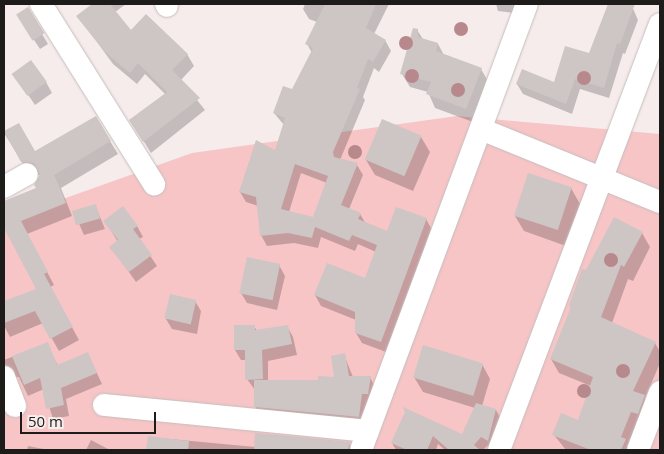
<!DOCTYPE html>
<html>
<head>
<meta charset="utf-8">
<style>
	body { margin:0 }
	#map { position:relative; width:664px; height:454px; overflow:hidden; background:#f6ecec; font-family:"Open Sans",sans-serif }
	div>[style] { position:absolute }
	.green>* { inset:0; background:#f7c5c6 }
	.shadow>* { inset:0; background:#0003 }
	.building>* { inset:0; background:#cec5c5; transform-origin:0 0 }
	.roads { filter:drop-shadow(0 0 1px #c6bdbd) drop-shadow(0 0 1px #c6bdbd) }
	.minor>* { height:22px; margin:-11px; padding:0 11px; transform-origin:11px; border-radius:11px; background:#fff }
	.trees>* { width:14px; height:14px; margin:-7px; border-radius:50%; background:#b7898d }
	span { translate:-50% -50%; white-space:nowrap; text-align:center; line-height:1.15; -webkit-text-stroke:5px #f6ecec; paint-order:stroke }
	.frame { position:absolute; inset:0; border:5px solid #1e1b1b; pointer-events:none }
	.scale { position:absolute; left:20px; top:412px; width:136px; height:22px; box-sizing:border-box; border:2px solid #1e1b1b; border-top:0; padding-left:6px; font-size:15px; line-height:18px; white-space:nowrap; color:#1e1b1b; -webkit-text-stroke:4px #f6ecec; paint-order:stroke }
</style>
</head>
<body>
<div id="map">
	<div class="green">
		<i style="clip-path:polygon(457px 116px,660px 134px,660px 450px,4px 450px,4px 220px,192px 153px)"></i>
	</div>
	<div class="shadow">
		<i style="clip-path:polygon(94px 4px,126px 4px,115px 12px,131px 32px,187px 54px,194px 66px,181px 80px,205px 110px,151px 153px,138px 132px,166px 95px,145px 74px,137px 84px,113px 64px,78px 16px)"></i>
		<i style="clip-path:polygon(evenodd,305px 4px,327px 4px,339px 8px,341px 4px,389px 4px,374px 34px,385px 40px,391px 51px,379px 72px,374px 68px,363px 97px,365px 100px,340px 160px,357px 165px,363px 175px,349px 209px,360px 214px,366px 224px,387px 232px,426px 219px,432px 230px,386px 352px,362px 343px,356px 333px,356px 320px,321px 306px,315px 295px,366px 280px,376px 252px,358px 244px,355px 251px,321px 237px,318px 248px,294px 243px,267px 246px,261px 235px,258px 206px,246px 202px,240px 192px,276px 152px,284px 125px,274px 113px,293px 91px,312px 53px,307px 44px,317px 22px,309px 19px,303px 9px,305px 4px,301px 173px,327px 183px,314px 218px,289px 212px,301px 173px)"></i>
		<i style="clip-path:polygon(496px 4px,515px 4px,514px 13px,498px 11px)"></i>
		<i style="clip-path:polygon(610px 4px,631px 4px,638px 20px,625px 54px,623px 53px,609px 98px,580px 89px,572px 114px,523px 94px,517px 84px,555px 84px,590px 54px)"></i>
		<i style="clip-path:polygon(27px 9px,48px 44px,40px 49px,24px 25px)"></i>
		<i style="clip-path:polygon(417px 30px,423px 39px,438px 44px,444px 55px,481px 69px,489px 83px,473px 122px,435px 108px,428px 92px,410px 87px,402px 74px)"></i>
		<i style="clip-path:polygon(14px 74px,46px 82px,52px 93px,35px 105px)"></i>
		<i style="clip-path:polygon(95px 117px,118px 154px,61px 188px,72px 216px,27px 234px,54px 285px,50px 287px,79px 340px,59px 351px,43px 323px,10px 337px,4px 326px,4px 303px,37px 289px,4px 225px,4px 203px,38px 189px,41px 175px,30px 175px,4px 133px,18px 124px,35px 153px)"></i>
		<i style="clip-path:polygon(421px 137px,430px 152px,413px 191px,375px 175px,366px 160px)"></i>
		<i style="clip-path:polygon(571px 188px,580px 204px,566px 246px,524px 231px,515px 216px)"></i>
		<i style="clip-path:polygon(95px 205px,105px 229px,84px 235px,74px 212px)"></i>
		<i style="clip-path:polygon(105px 221px,137px 226px,143px 237px,139px 239px,157px 266px,136px 282px,111px 247px,118px 242px)"></i>
		<i style="clip-path:polygon(642px 233px,650px 247px,633px 281px,628px 279px,612px 323px,655px 343px,660px 352px,660px 363px,645px 398px,652px 410px,631px 450px,566px 450px,554px 435px,578px 421px,591px 386px,559px 373px,551px 359px,572px 309px,570px 306px,587px 271px)"></i>
		<i style="clip-path:polygon(279px 265px,285px 276px,277px 310px,247px 303px,241px 293px)"></i>
		<i style="clip-path:polygon(195px 301px,201px 311px,197px 334px,172px 329px,166px 319px)"></i>
		<i style="clip-path:polygon(254px 326px,257px 331px,287px 326px,293px 337px,297px 355px,268px 361px,268px 382px,319px 382px,336px 378px,344px 355px,353px 377px,370px 377px,376px 389px,365px 428px,262px 418px,255px 406px,255px 390px,247px 379px,246px 360px,241px 360px,235px 350px)"></i>
		<i style="clip-path:polygon(47px 344px,58px 366px,88px 354px,102px 384px,66px 399px,69px 416px,53px 419px,44px 389px,28px 396px,19px 377px,4px 377px,4px 360px)"></i>
		<i style="clip-path:polygon(482px 364px,490px 379px,482px 406px,496px 410px,501px 419px,493px 449px,487px 446px,483px 450px,445px 450px,438px 444px,436px 450px,396px 450px,392px 443px,406px 412px,462px 436px,475px 408px,423px 392px,414px 377px)"></i>
		<i style="clip-path:polygon(149px 437px,255px 447px,349px 444px,353px 450px,147px 450px)"></i>
		<i style="clip-path:polygon(91px 440px,110px 450px,86px 450px)"></i>
		<i style="clip-path:polygon(28px 446px,49px 450px,27px 450px)"></i>
	</div>
	<div class="building">
		<i style="clip-path:polygon(92px 4px,110px 4px,131px 30px,146px 14px,188px 54px,172px 70px,200px 98px,143px 142px,129px 120px,167px 92px,138px 63px,130px 73px,105px 52px,76px 16px)"></i>
		<i style="clip-path:polygon(evenodd,325px 4px,376px 4px,366px 28px,386px 40px,373px 62px,368px 59px,357px 88px,360px 89px,333px 152px,334px 157px,358px 163px,341px 205px,361px 213px,358px 219px,387px 231px,396px 207px,427px 218px,381px 342px,355px 333px,355px 312px,314px 295px,327px 263px,365px 278px,377px 245px,352px 235px,349px 241px,315px 227px,312px 238px,288px 233px,260px 236px,256px 197px,239px 192px,256px 140px,275px 150px,285px 118px,273px 113px,283px 86px,292px 89px,313px 48px,305px 44px,325px 4px,295px 164px,328px 176px,313px 217px,281px 209px,295px 164px)"></i>
		<i style="clip-path:polygon(608px 4px,635px 4px,620px 44px,617px 43px,604px 88px,575px 79px,566px 104px,516px 84px,522px 69px,554px 82px,565px 46px,589px 53px)"></i>
		<i style="left:28px;top:7px;width:31px;height:14px;rotate:58deg"></i>
		<i style="clip-path:polygon(413px 28px,418px 29px,418px 37px,438px 43px,436px 51px,482px 68px,466px 109px,426px 94px,431px 82px,400px 74px)"></i>
		<i style="left:31px;top:60px;width:27px;height:24px;rotate:54deg"></i>
		<i style="clip-path:polygon(96px 116px,111px 141px,54px 175px,66px 203px,21px 221px,48px 272px,44px 274px,73px 327px,50px 339px,35px 311px,4px 323px,4px 301px,36px 289px,4px 228px,4px 201px,36px 188px,34px 185px,40px 174px,34px 163px,21px 162px,4px 131px,19px 123px,35px 151px)"></i>
		<i style="left:382px;top:119px;width:43px;height:44px;rotate:23deg"></i>
		<i style="left:528px;top:173px;width:46px;height:45px;rotate:18deg"></i>
		<i style="left:96px;top:204px;width:15px;height:25px;rotate:74deg"></i>
		<i style="clip-path:polygon(123px 206px,138px 226px,133px 229px,152px 255px,129px 272px,109px 247px,118px 240px,103px 221px)"></i>
		<i style="clip-path:polygon(614px 217px,643px 232px,624px 267px,621px 265px,601px 317px,656px 342px,633px 391px,645px 395px,638px 414px,631px 412px,621px 437px,626px 439px,621px 450px,591px 450px,552px 435px,561px 413px,578px 420px,593px 377px,550px 359px,571px 307px,569px 306px,582px 269px,586px 270px)"></i>
		<i style="left:247px;top:257px;width:34px;height:37px;rotate:12deg"></i>
		<i style="left:170px;top:294px;width:27px;height:25px;rotate:13deg"></i>
		<i style="clip-path:polygon(234px 325px,255px 325px,255px 330px,288px 325px,292px 344px,262px 350px,263px 379px,245px 380px,245px 350px,234px 350px)"></i>
		<i style="clip-path:polygon(48px 342px,57px 365px,88px 352px,97px 373px,61px 388px,64px 405px,46px 409px,40px 378px,24px 385px,12px 356px)"></i>
		<i style="left:423px;top:345px;width:63px;height:34px;rotate:17deg"></i>
		<i style="clip-path:polygon(345px 353px,349px 376px,371px 376px,368px 394px,362px 394px,359px 417px,254px 407px,254px 380px,318px 380px,318px 376px,334px 377px,331px 356px)"></i>
		<i style="clip-path:polygon(476px 403px,496px 409px,488px 441px,481px 437px,474px 445px,480px 450px,449px 450px,433px 436px,427px 450px,407px 450px,391px 443px,405px 412px,403px 407px,462px 434px)"></i>
		<i style="clip-path:polygon(255px 433px,350px 442px,348px 450px,254px 450px)"></i>
		<i style="clip-path:polygon(148px 436px,189px 441px,188px 450px,146px 450px)"></i>
	</div>
	<div class="roads">
		<div class="minor">
			<i style="left:41px;top:4px;width:213px;rotate:57.9deg"></i>
			<i style="left:166px;top:4px;width:2px;rotate:63deg"></i>
			<i style="left:481px;top:129px;width:193px;rotate:22.2deg"></i>
			<i style="left:4px;top:187px;width:26px;rotate:-29deg"></i>
			<i style="left:4px;top:377px;width:31px;rotate:69deg"></i>
			<i style="left:104px;top:405px;width:265px;rotate:5.6deg"></i>
			<i style="left:361px;top:450px;width:476px;rotate:-69.6deg"></i>
			<i style="left:499px;top:450px;width:455px;rotate:-69.3deg"></i>
			<i style="left:638px;top:450px;width:62px;rotate:-69.2deg"></i>
		</div>
	</div>
	<div class="trees">
		<i style="left:461px;top:29px"></i>
		<i style="left:406px;top:43px"></i>
		<i style="left:412px;top:76px"></i>
		<i style="left:584px;top:78px"></i>
		<i style="left:458px;top:90px"></i>
		<i style="left:355px;top:152px"></i>
		<i style="left:611px;top:260px"></i>
		<i style="left:623px;top:371px"></i>
		<i style="left:584px;top:391px"></i>
	</div>
	<div class="frame"></div>
	<div class="scale">50 m</div>
</div>
</body>
</html>
